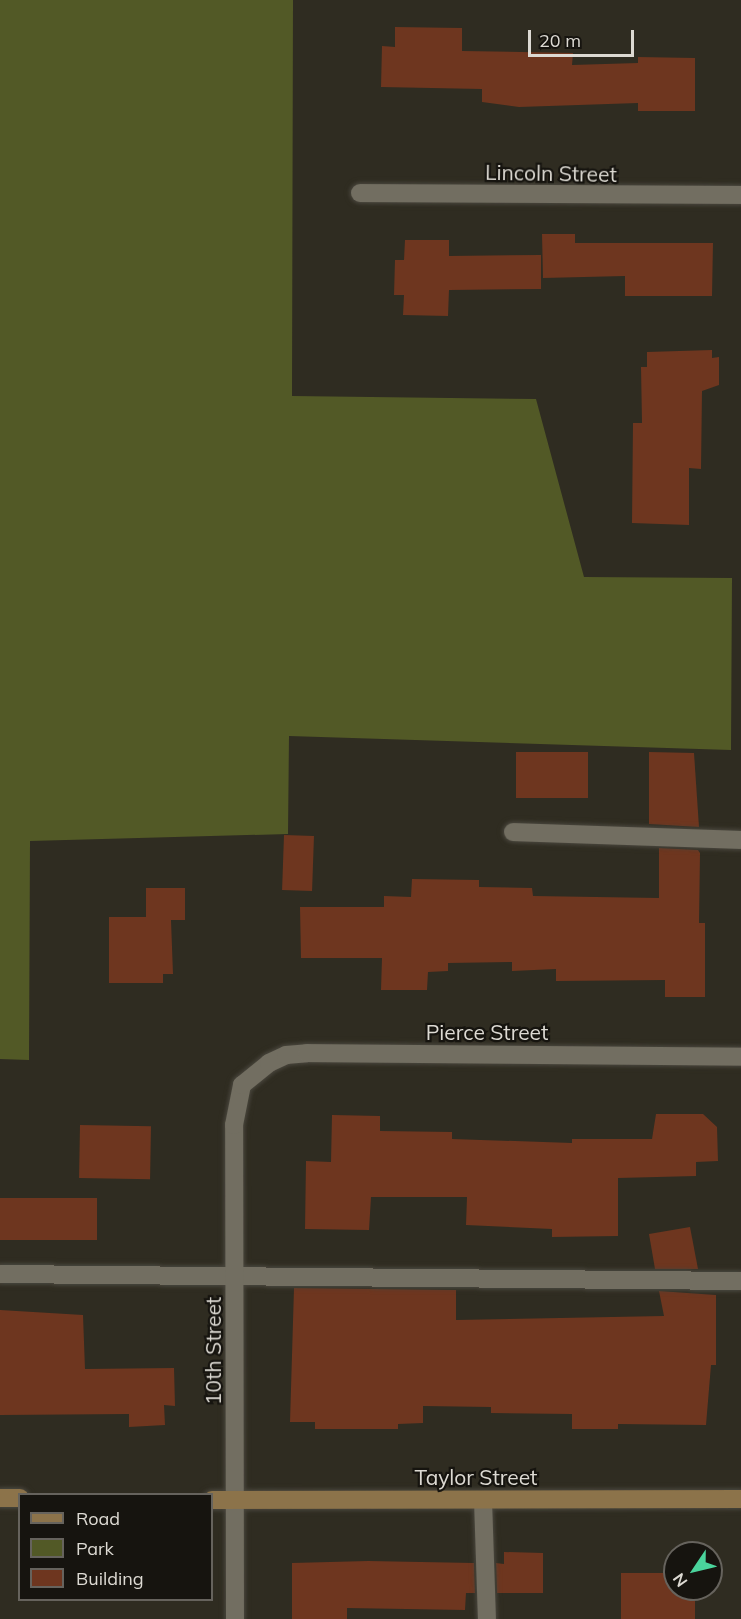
<!DOCTYPE html>
<html>
<head>
<meta charset="utf-8">
<style>
	body { margin:0 }
	#map { position:relative; width:741px; height:1619px; overflow:hidden; background:#2f2c21; font-family:Mulish,sans-serif }
	div>[style] { position:absolute }
	.green>* { inset:0; background:#525926 }
	.building>* { inset:0; background:#6e361f; transform-origin:0 0 }
	.roads { filter:drop-shadow(0 0 2px #4a473e) drop-shadow(0 0 2px #4a473e) }
	.lane>* { height:18px; margin:-9px; padding:0 9px; transform-origin:9px; border-radius:9px; background:#726e61 }
	.street>* { height:18px; margin:-9px; padding:0 9px; transform-origin:9px; border-radius:9px; background:#726e61 }
	.secondary>* { height:18px; margin:-9px; padding:0 9px; transform-origin:9px; border-radius:9px; background:#8c734a }
	span { translate:-50% -50%; white-space:nowrap; text-align:center; line-height:1.15; -webkit-text-stroke:4.5px #16140f; paint-order:stroke }
	.street-label { font-size:21px; color:#dddad3 }
	.legend { position:absolute; left:18px; top:1493px; width:195px; height:108px; box-sizing:border-box; background:#16140f; border:2px solid #66635d; margin:0; padding:8px 10px; list-style:none; font-size:18px; color:#dddad3 }
	.legend li { display:flex; align-items:center; gap:12px; height:30px }
	.legend b { width:30px; border:2px solid #66635d }
	.north { position:absolute; left:663px; top:1541px; width:60px; height:60px; box-sizing:border-box; background:#16140f; border:2px solid #66635d; border-radius:50%; rotate:235deg; font-size:16px; font-weight:700; line-height:24px; text-align:center; color:#dddad3 }
	.north::after { content:''; display:block; margin:auto; width:21px; height:27px; background:#4ad49c; clip-path:polygon(50% 0,100% 100%,50% 72%,0 100%) }
	.scale { position:absolute; left:528px; top:30px; width:106px; height:27px; box-sizing:border-box; border:3px solid #dddad3; border-top:0; padding-left:8px; font-size:18px; line-height:21px; white-space:nowrap; color:#dddad3; -webkit-text-stroke:4px #16140f; paint-order:stroke }
</style>
</head>
<body>
<div id="map">
	<div class="green">
		<i style="clip-path:polygon(0 0,293px 0,292px 396px,536px 399px,584px 577px,732px 578px,731px 750px,289px 736px,288px 834px,30px 841px,29px 1060px,0 1059px)"></i>
	</div>
	<div class="building">
		<i style="clip-path:polygon(395px 27px,462px 28px,462px 51px,573px 53px,572px 65px,638px 63px,638px 57px,695px 58px,695px 111px,638px 111px,638px 103px,519px 107px,482px 102px,482px 89px,381px 87px,382px 46px,395px 47px)"></i>
		<i style="clip-path:polygon(542px 234px,575px 234px,575px 243px,713px 243px,712px 296px,625px 296px,625px 276px,543px 278px)"></i>
		<i style="clip-path:polygon(405px 240px,449px 240px,449px 256px,541px 255px,541px 289px,449px 290px,448px 316px,403px 315px,404px 295px,394px 295px,395px 260px,404px 260px)"></i>
		<i style="clip-path:polygon(712px 350px,712px 358px,719px 357px,719px 385px,702px 391px,701px 469px,689px 468px,689px 525px,632px 523px,633px 423px,642px 423px,641px 367px,647px 367px,647px 352px)"></i>
		<i style="left:516px;top:752px;width:72px;height:46px"></i>
		<i style="clip-path:polygon(649px 752px,694px 753px,699px 827px,649px 824px)"></i>
		<i style="left:284px;top:835px;width:30px;height:55px;rotate:2deg"></i>
		<i style="clip-path:polygon(659px 848px,698px 850px,700px 853px,699px 923px,705px 923px,705px 997px,665px 997px,665px 980px,556px 981px,556px 969px,512px 971px,512px 962px,448px 963px,448px 971px,428px 972px,427px 990px,381px 990px,382px 958px,301px 958px,300px 907px,384px 907px,384px 896px,411px 897px,412px 879px,479px 880px,479px 887px,532px 888px,533px 896px,659px 898px)"></i>
		<i style="clip-path:polygon(146px 888px,185px 888px,185px 920px,171px 920px,173px 974px,163px 974px,163px 983px,109px 983px,109px 917px,146px 917px)"></i>
		<i style="clip-path:polygon(656px 1114px,703px 1114px,717px 1127px,718px 1161px,696px 1162px,696px 1176px,618px 1178px,618px 1236px,552px 1237px,552px 1229px,466px 1225px,467px 1197px,371px 1197px,369px 1230px,305px 1229px,306px 1161px,331px 1162px,332px 1115px,380px 1116px,380px 1131px,452px 1132px,452px 1139px,572px 1143px,572px 1139px,652px 1139px)"></i>
		<i style="left:80px;top:1125px;width:71px;height:53px;rotate:1deg"></i>
		<i style="left:0;top:1198px;width:97px;height:42px"></i>
		<i style="clip-path:polygon(690px 1227px,698px 1269px,655px 1269px,649px 1234px)"></i>
		<i style="clip-path:polygon(294px 1288px,456px 1290px,456px 1320px,664px 1316px,659px 1291px,716px 1295px,716px 1365px,711px 1365px,706px 1425px,618px 1424px,618px 1429px,572px 1429px,572px 1414px,491px 1413px,491px 1407px,423px 1406px,423px 1423px,398px 1424px,398px 1429px,315px 1429px,315px 1422px,290px 1422px)"></i>
		<i style="clip-path:polygon(0 1310px,83px 1315px,85px 1369px,174px 1368px,175px 1406px,164px 1405px,165px 1425px,129px 1427px,129px 1414px,0 1415px)"></i>
		<i style="clip-path:polygon(504px 1552px,543px 1553px,543px 1593px,497px 1593px,496px 1563px,504px 1564px)"></i>
		<i style="clip-path:polygon(368px 1561px,474px 1563px,475px 1593px,466px 1593px,465px 1610px,347px 1608px,347px 1619px,292px 1619px,292px 1563px)"></i>
		<i style="clip-path:polygon(621px 1573px,675px 1573px,675px 1589px,695px 1589px,695px 1619px,621px 1619px)"></i>
	</div>
	<div class="roads">
		<div class="lane">
			<i style="left:513px;top:832px;width:228px;rotate:2deg"></i>
			<i style="left:0;top:1274px;width:741px;rotate:0.54deg"></i>
			<i style="left:483px;top:1500px;width:119px;rotate:88.1deg"></i>
		</div>
		<div class="street">
			<i style="left:360px;top:193px;width:381px;rotate:0.3deg"></i>
			<i style="left:235px;top:1619px;width:494px;rotate:-90.1deg"></i>
			<i style="left:234px;top:1125px;width:41px;rotate:-78.7deg"></i>
			<i style="left:242px;top:1085px;width:35px;rotate:-39deg"></i>
			<i style="left:269px;top:1063px;width:19px;rotate:-25deg"></i>
			<i style="left:286px;top:1055px;width:21px;rotate:-5deg"></i>
			<i style="left:307px;top:1053px;width:434px;rotate:0.5deg"></i>
		</div>
		<div class="secondary">
			<i style="left:0;top:1498px;width:20px"></i>
			<i style="left:212px;top:1500px;width:529px;rotate:-0.11deg"></i>
		</div>
	</div>
	<div class="street-label">
		<span style="left:551px;top:173px;rotate:1deg">Lincoln Street</span>
		<span style="left:487px;top:1032px">Pierce Street</span>
		<span style="left:213px;top:1351px;rotate:-90deg">10th Street</span>
		<span style="left:476px;top:1477px">Taylor Street</span>
	</div>
	<ul class="legend">
	<li><b style="height:8px;background:#8c734a"></b>Road</li>
	<li><b style="height:16px;background:#525926"></b>Park</li>
	<li><b style="height:16px;background:#6e361f"></b>Building</li>
	</ul>
	<div class="north">N</div>
	<div class="scale">20 m</div>
</div>
</body>
</html>
